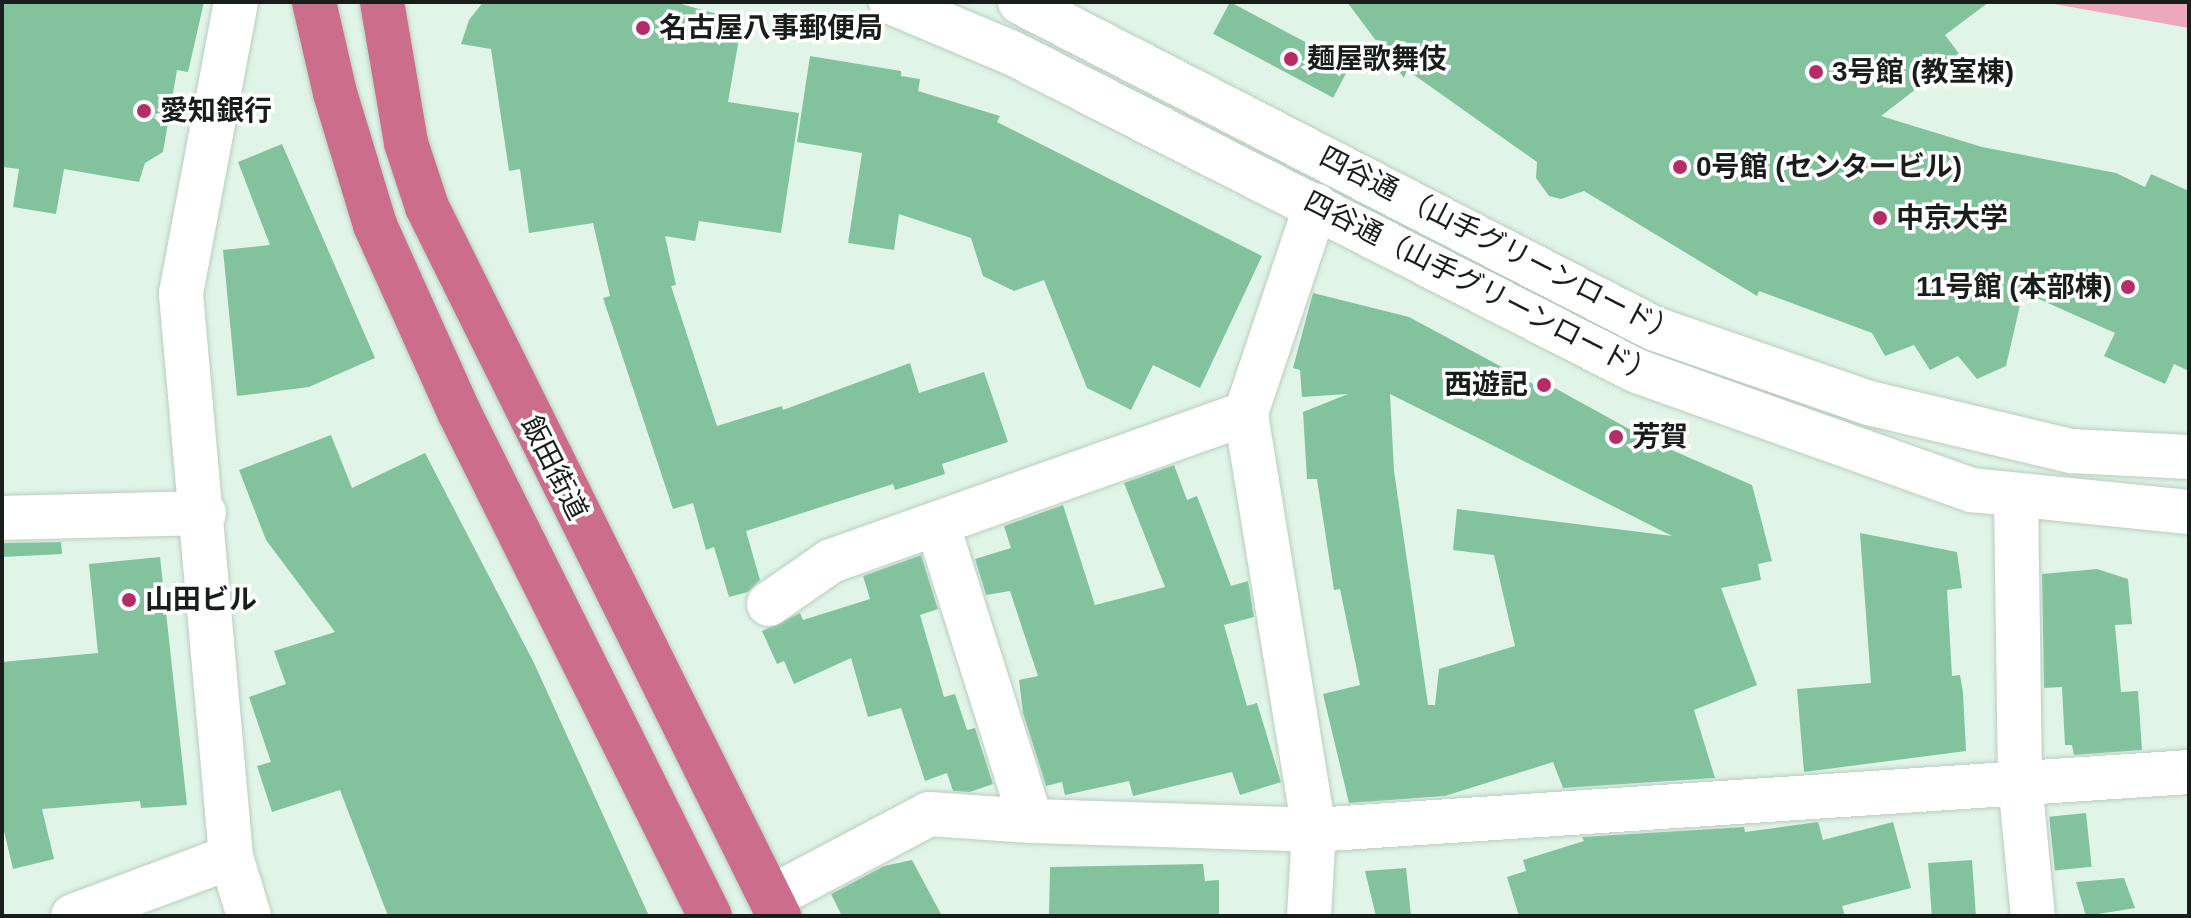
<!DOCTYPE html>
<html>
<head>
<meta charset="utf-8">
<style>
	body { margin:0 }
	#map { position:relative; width:2191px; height:918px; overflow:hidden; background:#e0f5e8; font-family:Arial,"Noto Sans JP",sans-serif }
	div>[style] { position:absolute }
	.forest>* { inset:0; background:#eea8bc }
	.building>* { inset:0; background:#82c39d; transform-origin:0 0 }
	.roads { filter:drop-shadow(0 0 2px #b9cdc0) drop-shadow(0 0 2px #b9cdc0) }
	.minor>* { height:44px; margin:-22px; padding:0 22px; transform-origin:22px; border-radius:22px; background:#fff }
	.highway>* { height:44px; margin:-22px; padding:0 22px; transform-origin:22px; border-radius:22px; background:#cd6d8c }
	.dots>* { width:22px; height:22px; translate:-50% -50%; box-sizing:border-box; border:4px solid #fff; border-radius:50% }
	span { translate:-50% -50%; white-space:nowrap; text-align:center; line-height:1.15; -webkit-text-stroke:7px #fff; paint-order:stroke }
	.poi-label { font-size:28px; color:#181f1b; font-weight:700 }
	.left { translate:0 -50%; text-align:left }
	.right { translate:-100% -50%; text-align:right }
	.street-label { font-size:28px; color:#181f1b }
	.frame { position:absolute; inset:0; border:4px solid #181f1b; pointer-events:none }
</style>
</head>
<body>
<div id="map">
	<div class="forest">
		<i style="clip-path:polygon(2043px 2px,2189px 2px,2189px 28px)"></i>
	</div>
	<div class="building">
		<i style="clip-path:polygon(2px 2px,204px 2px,188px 72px,177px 70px,163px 152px,145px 163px,139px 182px,64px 169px,56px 214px,13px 207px,19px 169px,2px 167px)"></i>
		<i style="clip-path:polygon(483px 2px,674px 2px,742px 21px,728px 102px,799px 113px,781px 233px,699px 221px,695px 241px,665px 236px,676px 285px,671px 286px,717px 426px,782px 406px,783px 410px,910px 363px,919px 393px,984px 372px,1008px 442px,942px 464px,945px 474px,895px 490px,893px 484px,746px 531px,760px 580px,748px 592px,729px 597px,714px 547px,706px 550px,693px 503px,673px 509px,603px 298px,610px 296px,593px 223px,529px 233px,520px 169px,509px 171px,491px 49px,461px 44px,469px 20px)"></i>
		<i style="left:1230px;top:2px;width:136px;height:36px;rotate:28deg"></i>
		<i style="clip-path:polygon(1347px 2px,1989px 2px,1945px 35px,1960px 55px,1881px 116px,1982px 147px,2116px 173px,2145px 187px,2151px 174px,2189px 191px,2189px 371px,2174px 364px,2165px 384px,2104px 356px,2115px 333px,2023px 292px,2006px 366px,1977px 379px,1958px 356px,1930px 370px,1914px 345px,1885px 356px,1872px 333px,1759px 291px,1757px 296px,1584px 191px,1561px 199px,1549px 196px,1536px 178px,1537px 162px,1407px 70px,1404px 78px)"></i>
		<i style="clip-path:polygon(810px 56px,901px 71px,901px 76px,920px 79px,918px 91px,1000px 116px,997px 122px,1262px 256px,1200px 388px,1153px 365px,1131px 410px,1087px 388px,1044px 280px,1014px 291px,983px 276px,971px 238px,899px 214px,894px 250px,848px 243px,862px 153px,797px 142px)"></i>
		<i style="clip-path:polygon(282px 144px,375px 358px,309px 387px,237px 396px,223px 250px,270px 245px,238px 162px)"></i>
		<i style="clip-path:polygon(evenodd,1313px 293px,1409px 317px,1539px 387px,1542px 381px,1651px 441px,1752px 485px,1772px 561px,1758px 564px,1761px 580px,1721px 588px,1757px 685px,1694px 710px,1715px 778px,1563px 788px,1553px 762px,1445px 796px,1349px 803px,1323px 694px,1360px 685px,1340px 589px,1334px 590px,1317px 479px,1307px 479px,1303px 412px,1348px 394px,1302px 397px,1300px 370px,1293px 368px,1313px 293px,1390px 394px,1478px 438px,1672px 536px,1457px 509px,1453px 550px,1494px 555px,1515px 646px,1439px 669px,1435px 705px,1428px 705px,1394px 471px,1390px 394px)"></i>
		<i style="clip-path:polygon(331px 435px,352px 488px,425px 453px,534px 663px,649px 916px,388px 916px,340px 790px,272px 812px,257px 766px,271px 762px,249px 697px,286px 684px,274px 651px,335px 632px,266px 540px,239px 470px)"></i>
		<i style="clip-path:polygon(1174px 465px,1187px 500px,1197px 496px,1231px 586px,1248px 581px,1254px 617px,1224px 625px,1247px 706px,1257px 703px,1281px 782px,1240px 795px,1232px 772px,1133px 796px,1129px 781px,1065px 795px,1062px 782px,1046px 786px,1023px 713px,1019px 680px,1038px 676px,1010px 591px,986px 595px,975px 559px,1011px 548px,1004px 526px,1063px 505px,1095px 605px,1165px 587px,1124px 483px)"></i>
		<i style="clip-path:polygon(1860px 533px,1957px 552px,1962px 588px,1947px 590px,1952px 676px,1960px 675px,1963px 693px,1966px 751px,1804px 772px,1797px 689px,1871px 683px)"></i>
		<i style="clip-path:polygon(61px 542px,62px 554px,2px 557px,2px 543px)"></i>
		<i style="clip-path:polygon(921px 555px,938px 609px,920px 615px,944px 697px,955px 694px,967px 730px,975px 728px,993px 784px,970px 792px,953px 791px,947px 773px,925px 781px,901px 708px,868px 717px,851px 658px,794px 684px,784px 661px,777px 664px,762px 631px,800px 613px,803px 620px,870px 599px,863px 576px)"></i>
		<i style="clip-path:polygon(160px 557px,187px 805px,141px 808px,140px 801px,42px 809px,54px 859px,13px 869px,2px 823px,2px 662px,98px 653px,89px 564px)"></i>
		<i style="clip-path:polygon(2097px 569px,2128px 579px,2132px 624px,2115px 625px,2121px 692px,2138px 691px,2142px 750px,2074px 755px,2072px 745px,2065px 745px,2062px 687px,2044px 688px,2042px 574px)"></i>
		<i style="left:2086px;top:813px;width:54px;height:37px;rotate:84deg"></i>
		<i style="clip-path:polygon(1818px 822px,1823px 840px,1893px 822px,1911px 888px,1842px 906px,1845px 916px,1519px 916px,1507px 877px,1526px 871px,1523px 860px,1584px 841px,1582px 837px,1744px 827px,1745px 832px)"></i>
		<i style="clip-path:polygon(912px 860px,942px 916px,842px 916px,831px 894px,884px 866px)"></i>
		<i style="left:1972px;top:860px;width:56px;height:44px;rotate:86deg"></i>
		<i style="clip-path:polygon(1203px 864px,1205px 881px,1219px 880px,1219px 916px,1049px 916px,1050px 867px)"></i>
		<i style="clip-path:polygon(1406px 868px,1411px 916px,1376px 916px,1365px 871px)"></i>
		<i style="clip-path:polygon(2124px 878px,2135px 908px,2086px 916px,2076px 882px)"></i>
	</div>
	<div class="roads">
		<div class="minor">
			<i style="left:236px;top:2px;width:297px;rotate:100.7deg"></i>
			<i style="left:181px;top:294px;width:565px;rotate:84.92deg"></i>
			<i style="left:231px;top:857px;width:62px;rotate:73deg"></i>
			<i style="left:891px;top:2px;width:131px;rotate:22.9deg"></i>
			<i style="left:1012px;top:53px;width:701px;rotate:26.97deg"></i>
			<i style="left:1637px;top:371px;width:356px;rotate:19.6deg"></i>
			<i style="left:1972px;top:490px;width:218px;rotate:5.8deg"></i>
			<i style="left:1020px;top:2px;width:714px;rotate:27.25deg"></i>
			<i style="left:1655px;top:329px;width:226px;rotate:19.1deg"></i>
			<i style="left:1869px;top:403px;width:208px;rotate:13.4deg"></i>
			<i style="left:2071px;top:451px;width:118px;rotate:2.9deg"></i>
			<i style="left:2016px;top:495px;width:287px;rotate:89.2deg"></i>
			<i style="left:2020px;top:782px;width:135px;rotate:84.5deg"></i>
			<i style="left:2px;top:518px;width:202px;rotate:-1.4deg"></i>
			<i style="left:938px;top:526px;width:309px;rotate:72.5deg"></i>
			<i style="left:1031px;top:821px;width:283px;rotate:1.8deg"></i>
			<i style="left:1314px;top:830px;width:877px;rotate:-3.79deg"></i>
			<i style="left:769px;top:604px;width:75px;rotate:-34.7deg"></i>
			<i style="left:831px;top:561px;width:441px;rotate:-19.6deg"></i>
			<i style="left:770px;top:898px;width:180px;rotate:-27.8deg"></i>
			<i style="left:929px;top:814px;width:102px;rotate:3.9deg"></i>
			<i style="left:73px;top:916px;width:169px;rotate:-20.5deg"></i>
			<i style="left:1309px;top:916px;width:86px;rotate:-86.7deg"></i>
			<i style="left:1314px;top:830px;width:423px;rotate:-99.3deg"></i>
			<i style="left:1246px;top:413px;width:219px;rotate:-71.4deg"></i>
		</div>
		<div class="highway">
			<i style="left:314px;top:2px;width:93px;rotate:77deg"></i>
			<i style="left:335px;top:93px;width:138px;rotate:73.1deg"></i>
			<i style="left:375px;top:225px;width:205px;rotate:65.8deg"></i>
			<i style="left:459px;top:412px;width:563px;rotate:63.53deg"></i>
			<i style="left:382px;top:2px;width:143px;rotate:80.3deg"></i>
			<i style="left:406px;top:143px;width:67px;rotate:71.8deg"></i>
			<i style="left:427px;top:207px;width:792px;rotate:63.6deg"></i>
		</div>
	</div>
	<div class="dots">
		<i style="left:643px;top:28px;background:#b72c66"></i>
		<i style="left:1291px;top:59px;background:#b72c66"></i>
		<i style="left:1816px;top:72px;background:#b72c66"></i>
		<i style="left:144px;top:111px;background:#b72c66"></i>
		<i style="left:1680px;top:167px;background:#b72c66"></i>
		<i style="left:1880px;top:218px;background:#b72c66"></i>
		<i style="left:2128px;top:287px;background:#b72c66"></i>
		<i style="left:1544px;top:385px;background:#b72c66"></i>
		<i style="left:1616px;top:437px;background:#b72c66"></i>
		<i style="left:129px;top:600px;background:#b72c66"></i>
	</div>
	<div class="poi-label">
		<span class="left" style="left:659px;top:28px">名古屋八事郵便局</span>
		<span class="left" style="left:1307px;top:59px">麺屋歌舞伎</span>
		<span class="left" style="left:1832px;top:72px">3号館 (教室棟)</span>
		<span class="left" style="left:160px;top:111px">愛知銀行</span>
		<span class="left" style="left:1696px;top:167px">0号館 (センタービル)</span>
		<span class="left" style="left:1896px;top:218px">中京大学</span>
		<span class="right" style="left:2112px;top:287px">11号館 (本部棟)</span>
		<span class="right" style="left:1528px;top:385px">西遊記</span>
		<span class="left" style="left:1632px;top:437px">芳賀</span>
		<span class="left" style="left:145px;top:600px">山田ビル</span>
	</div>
	<div class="street-label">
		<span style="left:1499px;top:245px;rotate:27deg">四谷通 （山手グリーンロード）</span>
		<span style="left:1480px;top:288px;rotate:27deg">四谷通（山手グリーンロード）</span>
		<span style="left:554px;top:468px;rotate:63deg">飯田街道</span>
	</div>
	<div class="frame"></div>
</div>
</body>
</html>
